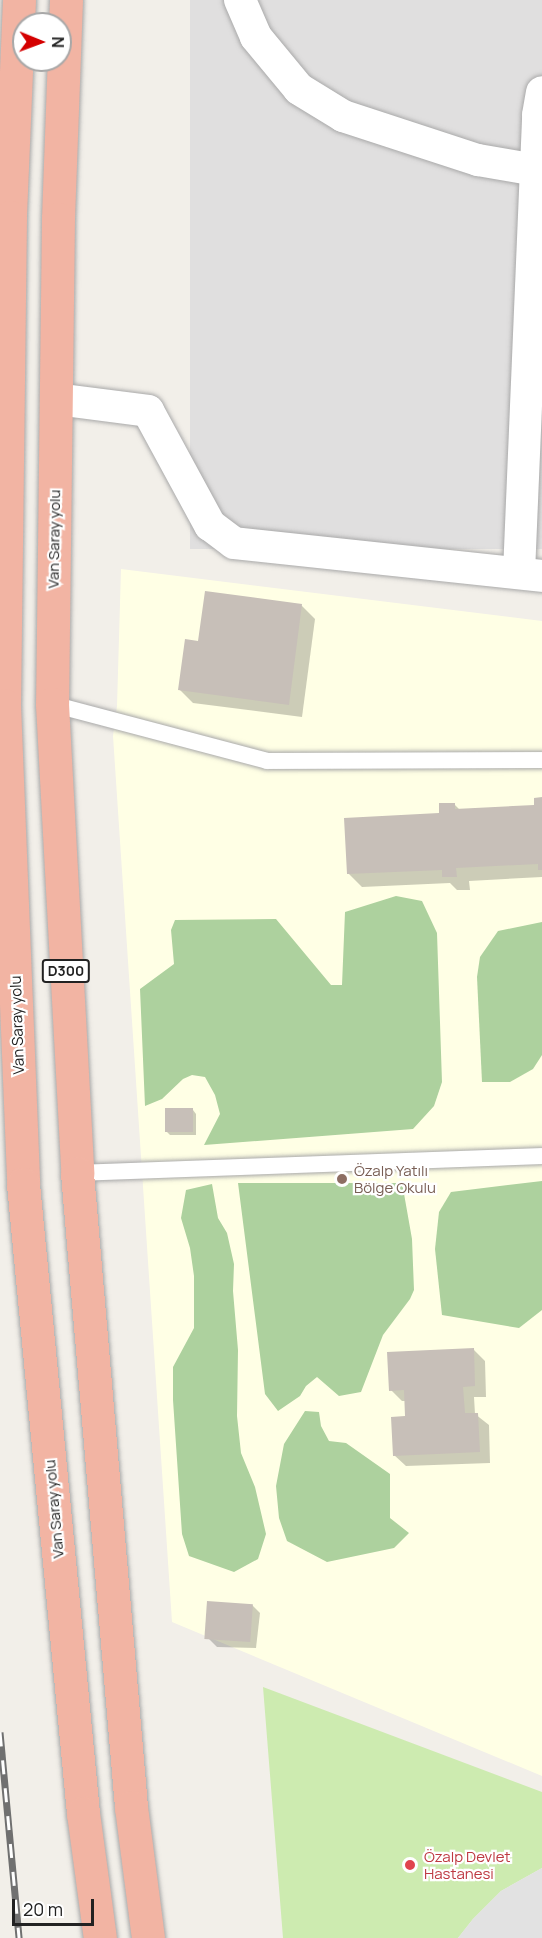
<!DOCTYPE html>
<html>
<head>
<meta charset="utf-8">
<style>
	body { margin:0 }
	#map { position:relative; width:542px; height:1938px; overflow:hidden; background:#f2efe9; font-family:Manrope,sans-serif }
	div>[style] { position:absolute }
	.residential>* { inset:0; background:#e0dfdf; transform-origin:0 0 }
	.education>* { inset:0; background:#ffffe5 }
	.grass>* { inset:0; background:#cdebb0 }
	.forest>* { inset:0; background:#add19e }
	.parking>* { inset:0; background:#e2e2e2 }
	.shadow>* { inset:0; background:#0003 }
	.building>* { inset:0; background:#c7bfb8; transform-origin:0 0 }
	.roads { filter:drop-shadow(0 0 2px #a9a9a9) drop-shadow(0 0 2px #a9a9a9) }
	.service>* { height:16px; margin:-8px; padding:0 8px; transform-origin:8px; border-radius:8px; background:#fff }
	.minor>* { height:32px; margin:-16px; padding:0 16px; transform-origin:16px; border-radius:16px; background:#fff }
	.trunk>* { height:33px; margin:-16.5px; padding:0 16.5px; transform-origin:16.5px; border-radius:16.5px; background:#f2b4a3 }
	.rail>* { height:7px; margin-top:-3.5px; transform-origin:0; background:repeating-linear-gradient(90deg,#fff 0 14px,#707070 0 28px); box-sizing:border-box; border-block:2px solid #707070 }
	.dots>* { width:16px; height:16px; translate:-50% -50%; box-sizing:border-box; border:3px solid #fff; border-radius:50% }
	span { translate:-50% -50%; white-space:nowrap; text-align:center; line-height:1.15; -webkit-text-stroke:4.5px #fff; paint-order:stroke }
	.shield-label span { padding:2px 4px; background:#fff; border:2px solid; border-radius:4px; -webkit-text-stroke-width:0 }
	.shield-label { font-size:14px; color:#222; font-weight:700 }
	.street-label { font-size:15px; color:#222 }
	.education-label { font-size:15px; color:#785e54 }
	.left { translate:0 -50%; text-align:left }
	.health-label { font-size:15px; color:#be3a42 }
	.north { position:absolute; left:12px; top:12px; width:60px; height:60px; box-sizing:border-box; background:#fff; border:2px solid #a7a7a7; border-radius:50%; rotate:91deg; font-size:16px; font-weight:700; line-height:24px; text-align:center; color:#222 }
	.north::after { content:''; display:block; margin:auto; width:21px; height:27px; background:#d40000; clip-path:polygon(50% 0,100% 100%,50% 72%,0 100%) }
	.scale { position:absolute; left:12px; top:1899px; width:82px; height:27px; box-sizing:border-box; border:3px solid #222; border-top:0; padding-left:8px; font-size:18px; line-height:21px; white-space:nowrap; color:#222; -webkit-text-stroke:4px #fff; paint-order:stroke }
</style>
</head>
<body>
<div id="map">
	<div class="residential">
		<i style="left:190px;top:0;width:352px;height:549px"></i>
	</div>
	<div class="education">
		<i style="clip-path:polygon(121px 569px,542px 621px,542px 1776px,172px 1622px,113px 736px,117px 706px)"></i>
	</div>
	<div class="grass">
		<i style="clip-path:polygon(263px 1687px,542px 1792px,542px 1868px,501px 1891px,473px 1919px,458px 1938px,283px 1938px)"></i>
	</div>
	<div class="forest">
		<i style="clip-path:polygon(396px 896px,422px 901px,437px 933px,442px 1082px,434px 1106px,413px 1129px,204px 1145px,220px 1114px,215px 1095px,205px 1077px,192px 1075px,183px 1079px,162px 1099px,145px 1106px,140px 989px,174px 964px,171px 930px,175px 920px,276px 919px,331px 985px,342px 985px,345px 912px)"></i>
		<i style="clip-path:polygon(542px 922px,542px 1055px,533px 1069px,510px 1082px,482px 1082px,477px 977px,480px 957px,498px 931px)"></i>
		<i style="clip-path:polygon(542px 1181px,542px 1310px,519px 1328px,442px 1315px,435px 1249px,439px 1212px,451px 1192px)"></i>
		<i style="clip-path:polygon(238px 1183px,400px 1183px,403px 1188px,412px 1239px,414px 1290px,410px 1299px,383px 1335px,361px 1392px,339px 1396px,317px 1377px,306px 1386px,300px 1396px,278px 1411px,265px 1394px)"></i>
		<i style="clip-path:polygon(212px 1184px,218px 1218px,227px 1233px,234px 1264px,233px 1291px,238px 1350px,237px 1416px,241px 1453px,255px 1487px,266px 1534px,258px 1559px,234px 1572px,189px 1556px,182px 1534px,173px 1400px,173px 1367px,194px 1328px,194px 1276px,190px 1248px,181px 1218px,186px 1190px)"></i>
		<i style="clip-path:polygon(305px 1411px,319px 1412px,321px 1426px,329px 1441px,346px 1443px,390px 1474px,390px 1518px,409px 1533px,394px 1548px,327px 1562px,287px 1541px,279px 1518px,276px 1486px,284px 1444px)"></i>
	</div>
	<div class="parking">
		<i style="clip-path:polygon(542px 1868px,542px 1938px,458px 1938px,473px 1919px,501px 1891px)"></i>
	</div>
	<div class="shadow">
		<i style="clip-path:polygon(301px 605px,315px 619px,302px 717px,193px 703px,180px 690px)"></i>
		<i style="clip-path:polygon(542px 799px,542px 877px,469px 881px,470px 890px,457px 890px,450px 883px,362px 887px,348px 873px,454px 804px,460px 810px,536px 806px)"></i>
		<i style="clip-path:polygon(193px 1110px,196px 1114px,196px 1135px,170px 1135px,166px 1131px)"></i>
		<i style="clip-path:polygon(474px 1350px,485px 1361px,486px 1397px,474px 1397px,475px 1414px,489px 1425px,490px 1463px,406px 1466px,394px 1455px,406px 1417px,406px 1401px,402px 1401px,391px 1390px)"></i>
		<i style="clip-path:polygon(252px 1605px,260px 1613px,256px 1648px,217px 1647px,209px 1639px)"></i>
	</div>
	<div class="building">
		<i style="clip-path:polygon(205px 591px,302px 604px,289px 705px,178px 690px,185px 639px,198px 641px)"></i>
		<i style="clip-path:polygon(542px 797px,542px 870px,538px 870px,538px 864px,456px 868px,457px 877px,442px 877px,442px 870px,347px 874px,344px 818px,439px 813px,439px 803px,455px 803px,455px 809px,534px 805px,534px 798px)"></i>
		<i style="left:165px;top:1108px;width:28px;height:24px"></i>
		<i style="clip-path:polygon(474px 1348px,475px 1386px,463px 1387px,465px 1413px,478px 1413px,480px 1452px,393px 1456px,391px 1417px,405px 1416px,404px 1390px,389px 1391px,387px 1352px)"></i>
		<i style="left:207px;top:1601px;width:46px;height:38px;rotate:4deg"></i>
	</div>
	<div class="roads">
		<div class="service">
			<i style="left:52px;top:704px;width:222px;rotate:14.8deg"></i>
			<i style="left:267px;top:761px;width:275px;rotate:-0.2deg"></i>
			<i style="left:77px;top:1173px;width:465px;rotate:-2.1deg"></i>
		</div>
		<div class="minor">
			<i style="left:240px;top:0;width:40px;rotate:66.6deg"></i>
			<i style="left:256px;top:37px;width:67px;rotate:50.4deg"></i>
			<i style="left:299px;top:89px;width:52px;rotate:31.5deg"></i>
			<i style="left:343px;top:116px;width:142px;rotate:18.1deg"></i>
			<i style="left:478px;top:160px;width:59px;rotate:9.8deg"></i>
			<i style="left:56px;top:399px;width:93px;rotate:7.4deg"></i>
			<i style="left:148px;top:411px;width:130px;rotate:61.5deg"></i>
			<i style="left:210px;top:525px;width:30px;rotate:37deg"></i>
			<i style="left:234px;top:543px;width:310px;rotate:6.1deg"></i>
			<i style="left:519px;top:573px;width:458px;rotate:-87.6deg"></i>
			<i style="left:538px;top:115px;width:23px;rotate:-80deg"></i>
		</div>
		<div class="trunk">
			<i style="left:19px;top:0;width:217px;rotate:92.4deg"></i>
			<i style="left:10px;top:217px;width:488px;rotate:90.7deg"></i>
			<i style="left:4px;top:705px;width:479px;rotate:87.7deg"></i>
			<i style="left:23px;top:1184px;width:632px;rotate:84.55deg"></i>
			<i style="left:83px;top:1813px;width:126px;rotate:82.3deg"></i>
			<i style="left:66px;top:0;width:219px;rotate:92.1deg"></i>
			<i style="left:58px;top:219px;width:485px;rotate:90.7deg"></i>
			<i style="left:52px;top:704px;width:470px;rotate:86.9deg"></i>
			<i style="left:77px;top:1173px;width:636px;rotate:85.13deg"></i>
			<i style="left:131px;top:1807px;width:132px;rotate:82.6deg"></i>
		</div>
	</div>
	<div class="rail">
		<i style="left:0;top:1732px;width:207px;rotate:84.7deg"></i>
	</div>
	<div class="dots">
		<i style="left:342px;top:1179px;background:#8d6e63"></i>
		<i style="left:410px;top:1865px;background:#e0444e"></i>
	</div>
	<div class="shield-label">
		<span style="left:66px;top:971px">D300</span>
	</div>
	<div class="street-label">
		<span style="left:54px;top:539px;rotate:-89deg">Van Saray yolu</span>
		<span style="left:17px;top:1025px;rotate:-92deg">Van Saray yolu</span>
		<span style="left:54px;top:1509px;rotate:-95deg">Van Saray yolu</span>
	</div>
	<div class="education-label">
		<span class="left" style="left:354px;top:1179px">Özalp Yatılı<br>Bölge Okulu</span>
	</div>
	<div class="health-label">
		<span class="left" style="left:424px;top:1865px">Özalp Devlet<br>Hastanesi</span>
	</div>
	<div class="north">N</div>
	<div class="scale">20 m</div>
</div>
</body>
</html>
